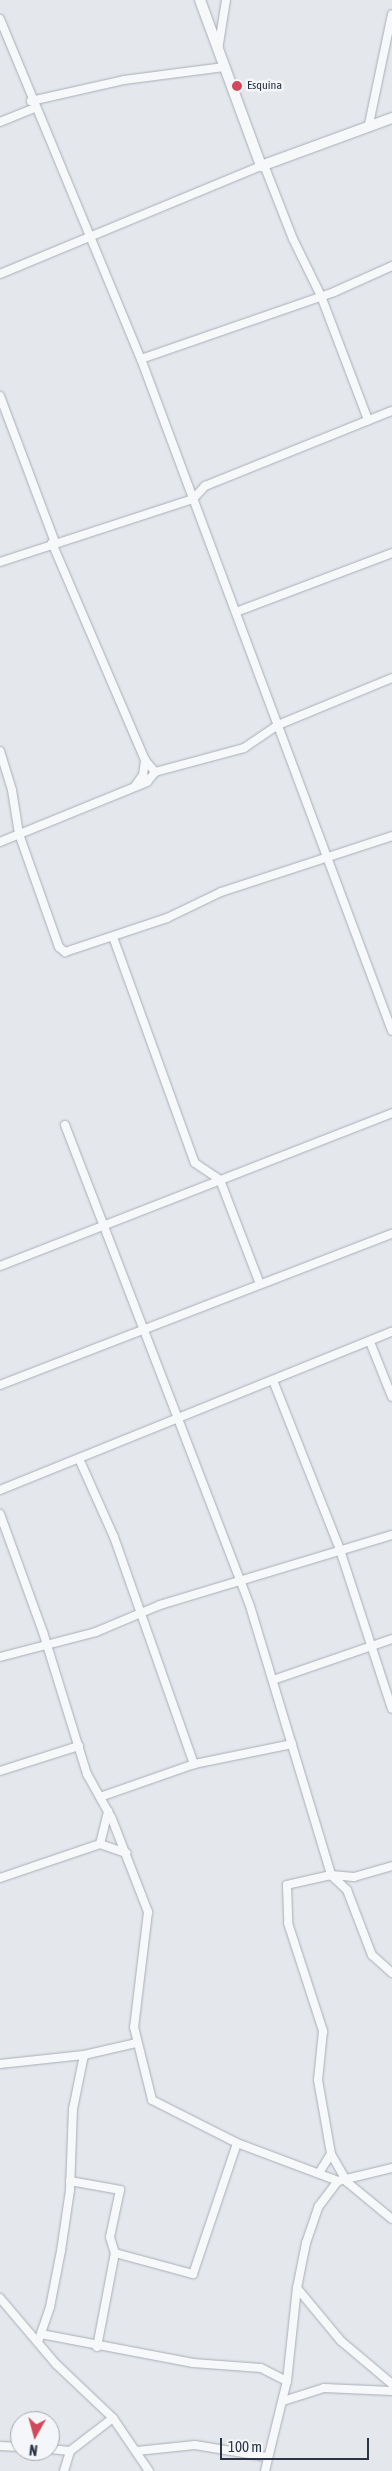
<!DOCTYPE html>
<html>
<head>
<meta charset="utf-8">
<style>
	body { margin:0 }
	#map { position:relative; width:392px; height:2471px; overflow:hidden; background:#e4e7ec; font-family:"Asap Condensed",sans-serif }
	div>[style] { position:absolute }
	.roads { filter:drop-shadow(0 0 1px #a9aeb7) drop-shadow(0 0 1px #a9aeb7) }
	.minor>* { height:8px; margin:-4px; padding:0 4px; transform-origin:4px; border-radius:4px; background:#f7f8fa }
	.tertiary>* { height:10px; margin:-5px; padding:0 5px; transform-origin:5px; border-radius:5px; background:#f7f8fa }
	.dots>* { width:14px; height:14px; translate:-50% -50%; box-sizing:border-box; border:2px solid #f4f6f9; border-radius:50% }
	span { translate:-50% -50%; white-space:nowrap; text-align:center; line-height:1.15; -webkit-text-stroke:5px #f4f6f9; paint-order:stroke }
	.poi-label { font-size:12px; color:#2b3445 }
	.left { translate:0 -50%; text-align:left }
	.north { position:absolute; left:10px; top:2411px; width:50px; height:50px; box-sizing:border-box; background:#f4f6f9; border:1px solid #a4a8b1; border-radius:50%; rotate:187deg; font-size:14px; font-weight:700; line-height:20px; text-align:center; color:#2b3445 }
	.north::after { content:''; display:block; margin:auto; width:18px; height:22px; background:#d1495b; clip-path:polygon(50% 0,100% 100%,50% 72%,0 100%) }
	.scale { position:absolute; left:220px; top:2438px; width:149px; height:22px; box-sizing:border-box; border:2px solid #2b3445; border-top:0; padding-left:6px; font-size:15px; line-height:18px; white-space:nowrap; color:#2b3445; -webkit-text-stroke:4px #f4f6f9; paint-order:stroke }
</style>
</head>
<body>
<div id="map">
	<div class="roads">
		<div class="minor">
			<i style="left:0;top:19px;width:368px;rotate:67.5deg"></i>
			<i style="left:141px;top:359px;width:717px;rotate:69.52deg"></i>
			<i style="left:218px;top:50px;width:51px;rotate:-80.9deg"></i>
			<i style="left:31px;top:101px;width:95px;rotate:-12.7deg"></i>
			<i style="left:124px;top:80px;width:101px;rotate:-7.4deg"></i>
			<i style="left:0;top:122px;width:37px;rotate:-22deg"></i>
			<i style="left:369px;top:124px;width:112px;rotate:-78.2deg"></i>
			<i style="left:264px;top:165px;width:79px;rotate:68.6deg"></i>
			<i style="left:293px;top:239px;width:64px;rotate:63.8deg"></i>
			<i style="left:321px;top:296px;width:133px;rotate:69.2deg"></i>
			<i style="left:0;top:274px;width:282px;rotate:-22.5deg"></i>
			<i style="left:141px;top:359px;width:204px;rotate:-19.1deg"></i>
			<i style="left:334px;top:292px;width:64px;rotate:-24.1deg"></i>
			<i style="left:0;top:396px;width:156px;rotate:69.4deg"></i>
			<i style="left:52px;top:543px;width:236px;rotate:66.8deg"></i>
			<i style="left:145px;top:760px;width:16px;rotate:50deg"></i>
			<i style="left:155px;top:772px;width:92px;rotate:-15.1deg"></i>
			<i style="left:244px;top:748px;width:41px;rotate:-34.1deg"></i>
			<i style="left:278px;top:725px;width:123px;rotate:-22.4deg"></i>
			<i style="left:0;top:562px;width:203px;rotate:-18.1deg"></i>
			<i style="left:193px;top:499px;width:18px;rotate:-47deg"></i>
			<i style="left:205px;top:486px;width:201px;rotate:-21.9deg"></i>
			<i style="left:236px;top:612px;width:167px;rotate:-20.7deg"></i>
			<i style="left:0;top:751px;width:41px;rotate:72.9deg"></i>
			<i style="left:12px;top:790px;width:45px;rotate:81deg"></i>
			<i style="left:19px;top:834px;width:120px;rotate:70.5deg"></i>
			<i style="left:59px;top:947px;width:8px;rotate:40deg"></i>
			<i style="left:65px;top:952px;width:108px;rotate:-18.4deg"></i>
			<i style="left:167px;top:918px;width:60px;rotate:-25.7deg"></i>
			<i style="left:221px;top:892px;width:180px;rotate:-18.1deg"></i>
			<i style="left:135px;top:786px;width:14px;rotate:-54deg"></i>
			<i style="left:143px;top:775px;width:15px;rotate:-82deg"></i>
			<i style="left:0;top:842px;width:159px;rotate:-22.2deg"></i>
			<i style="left:147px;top:782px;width:13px;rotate:-51deg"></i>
			<i style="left:113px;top:937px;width:240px;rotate:70.1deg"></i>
			<i style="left:195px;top:1163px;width:30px;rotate:34deg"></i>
			<i style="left:220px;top:1180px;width:111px;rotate:69deg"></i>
			<i style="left:65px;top:1125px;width:515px;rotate:68.96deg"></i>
			<i style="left:250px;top:1606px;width:281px;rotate:73.2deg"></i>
			<i style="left:331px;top:1875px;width:45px;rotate:167.2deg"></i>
			<i style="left:287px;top:1885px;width:38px;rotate:88deg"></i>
			<i style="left:288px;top:1923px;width:114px;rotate:72deg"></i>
			<i style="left:323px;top:2031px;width:49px;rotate:95.8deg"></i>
			<i style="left:318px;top:2080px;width:75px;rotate:80deg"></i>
			<i style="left:331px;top:2154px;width:32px;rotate:60deg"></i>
			<i style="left:347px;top:2182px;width:58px;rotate:39.4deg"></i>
			<i style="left:0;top:1266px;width:421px;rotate:-21.3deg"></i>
			<i style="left:370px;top:1342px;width:59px;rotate:68.2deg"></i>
			<i style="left:274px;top:1383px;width:180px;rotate:68.4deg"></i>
			<i style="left:340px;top:1550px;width:167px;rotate:71.9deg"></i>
			<i style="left:0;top:1385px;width:420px;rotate:-21.1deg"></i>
			<i style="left:80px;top:1461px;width:83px;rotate:65.9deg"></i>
			<i style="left:114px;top:1537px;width:241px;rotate:70.6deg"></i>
			<i style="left:194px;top:1764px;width:100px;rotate:-11.5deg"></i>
			<i style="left:0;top:1490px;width:423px;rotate:-22deg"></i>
			<i style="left:0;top:1514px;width:126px;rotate:70deg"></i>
			<i style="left:43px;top:1632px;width:149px;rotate:72.8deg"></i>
			<i style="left:87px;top:1774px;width:51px;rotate:60.9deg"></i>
			<i style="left:112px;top:1819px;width:100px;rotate:68.8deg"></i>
			<i style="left:148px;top:1912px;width:116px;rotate:96.9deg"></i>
			<i style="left:134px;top:2027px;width:75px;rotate:76.1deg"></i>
			<i style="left:152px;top:2100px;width:95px;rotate:26.8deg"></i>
			<i style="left:237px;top:2143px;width:108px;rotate:20.6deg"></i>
			<i style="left:338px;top:2181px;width:56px;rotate:-13.5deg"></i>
			<i style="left:0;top:1657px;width:99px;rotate:-14.6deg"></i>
			<i style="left:96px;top:1632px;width:69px;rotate:-22.9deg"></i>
			<i style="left:160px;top:1605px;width:242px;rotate:-16.8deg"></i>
			<i style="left:273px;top:1680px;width:126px;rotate:-19deg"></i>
			<i style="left:0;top:1771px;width:83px;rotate:-17.6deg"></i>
			<i style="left:100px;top:1797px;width:100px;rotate:-19.3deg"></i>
			<i style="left:100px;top:1844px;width:28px;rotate:19deg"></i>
			<i style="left:331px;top:1875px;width:22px;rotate:43deg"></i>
			<i style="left:347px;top:1890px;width:70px;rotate:69deg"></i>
			<i style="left:372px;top:1955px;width:27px;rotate:42deg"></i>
			<i style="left:331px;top:1875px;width:23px;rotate:5deg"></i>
			<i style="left:354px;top:1877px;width:40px;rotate:-16deg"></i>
			<i style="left:0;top:1878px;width:106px;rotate:-18.8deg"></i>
			<i style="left:100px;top:1844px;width:34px;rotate:-76deg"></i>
			<i style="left:0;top:2064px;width:84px;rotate:-6.1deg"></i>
			<i style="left:84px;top:2055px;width:53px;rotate:-13deg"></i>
			<i style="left:319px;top:2173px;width:22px;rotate:-58deg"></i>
			<i style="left:70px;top:2181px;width:51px;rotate:10.2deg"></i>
			<i style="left:120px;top:2190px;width:48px;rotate:102deg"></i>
			<i style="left:110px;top:2237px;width:17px;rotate:73deg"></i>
			<i style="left:115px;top:2253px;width:81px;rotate:15.1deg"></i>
			<i style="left:193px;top:2274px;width:138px;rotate:-71.4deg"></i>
			<i style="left:297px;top:2288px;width:69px;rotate:50.3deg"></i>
			<i style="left:341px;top:2341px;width:67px;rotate:40.1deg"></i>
			<i style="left:0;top:2298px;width:87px;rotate:49.7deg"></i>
			<i style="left:56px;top:2364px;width:79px;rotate:43.5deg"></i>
			<i style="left:113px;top:2418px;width:64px;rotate:55.8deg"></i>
			<i style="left:41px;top:2334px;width:155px;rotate:10.8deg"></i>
			<i style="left:193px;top:2363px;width:68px;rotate:4.2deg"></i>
			<i style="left:261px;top:2368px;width:29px;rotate:27deg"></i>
			<i style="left:38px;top:2342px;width:37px;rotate:-71deg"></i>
			<i style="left:50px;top:2307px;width:57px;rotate:-78.9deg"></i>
			<i style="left:61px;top:2251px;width:62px;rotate:-81.6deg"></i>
			<i style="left:70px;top:2190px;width:81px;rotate:-87.9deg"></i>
			<i style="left:73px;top:2109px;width:55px;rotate:-78.5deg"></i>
			<i style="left:97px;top:2347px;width:96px;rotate:-79.2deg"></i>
			<i style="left:283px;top:2401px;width:43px;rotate:-17.6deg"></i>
			<i style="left:324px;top:2388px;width:68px;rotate:2.5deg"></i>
			<i style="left:0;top:2446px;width:20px;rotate:3deg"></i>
			<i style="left:50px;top:2449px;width:20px;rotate:6deg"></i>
			<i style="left:70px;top:2451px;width:54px;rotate:-37.5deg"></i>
			<i style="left:137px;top:2451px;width:58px;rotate:-5.9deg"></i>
			<i style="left:195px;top:2445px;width:73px;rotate:9.5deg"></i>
			<i style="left:64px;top:2471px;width:21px;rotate:-73deg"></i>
			<i style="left:265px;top:2471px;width:93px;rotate:-76.3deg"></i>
			<i style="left:287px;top:2381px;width:94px;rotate:-83.9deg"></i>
			<i style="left:297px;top:2288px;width:46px;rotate:-78.7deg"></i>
			<i style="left:306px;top:2243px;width:39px;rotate:-71deg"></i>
			<i style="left:319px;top:2206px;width:31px;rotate:-53deg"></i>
		</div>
		<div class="tertiary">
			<i style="left:200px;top:0;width:177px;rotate:69.8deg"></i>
			<i style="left:261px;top:166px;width:140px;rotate:-20.1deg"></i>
		</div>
	</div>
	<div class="dots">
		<i style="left:237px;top:86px;background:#d1495b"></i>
	</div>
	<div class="poi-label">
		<span class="left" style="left:247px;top:86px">Esquina</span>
	</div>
	<div class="north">N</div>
	<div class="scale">100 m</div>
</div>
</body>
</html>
